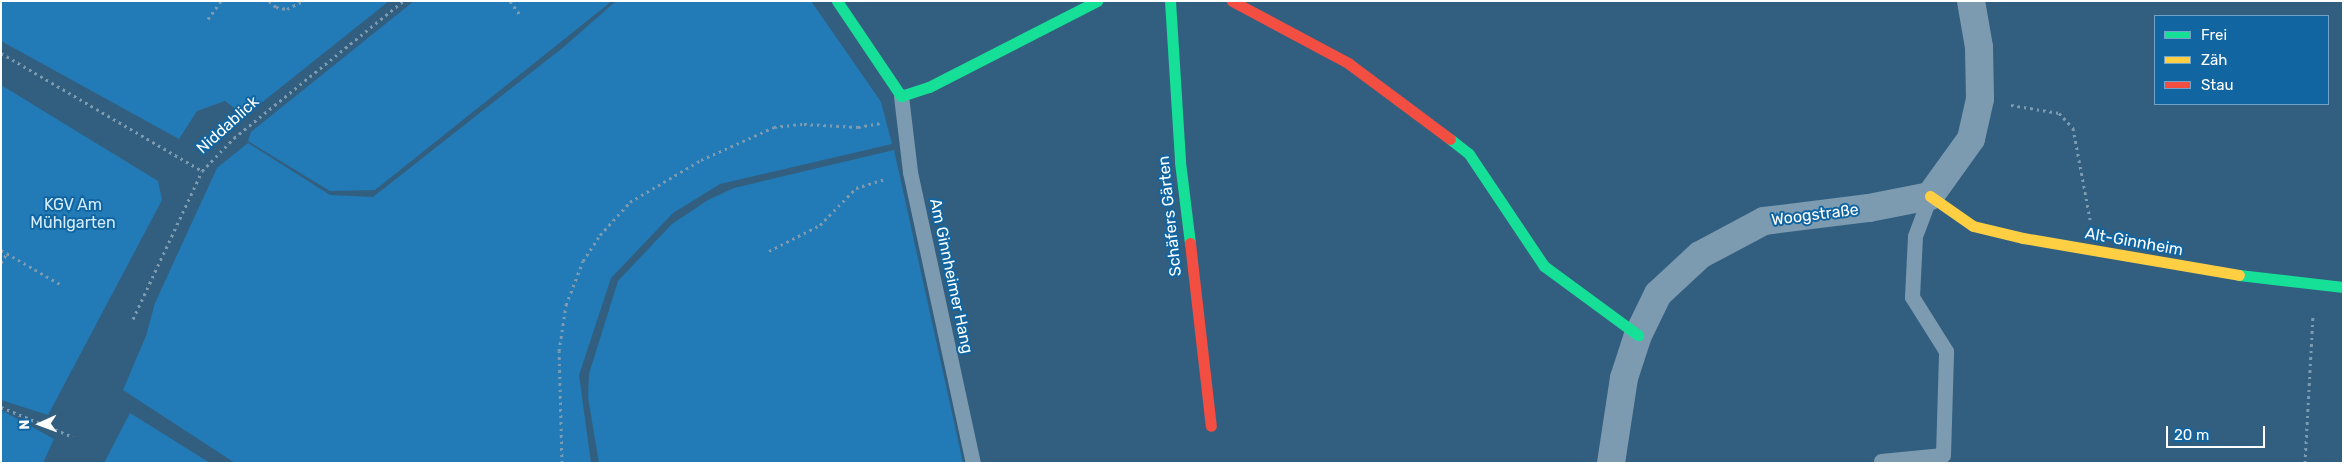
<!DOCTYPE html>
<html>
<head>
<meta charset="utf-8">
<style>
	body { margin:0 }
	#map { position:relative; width:2344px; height:464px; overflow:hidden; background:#325f80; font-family:Rubik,sans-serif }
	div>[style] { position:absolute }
	.green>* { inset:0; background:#227bb6 }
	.path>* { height:3px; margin-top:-1.5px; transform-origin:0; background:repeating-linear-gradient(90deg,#7d9bb0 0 2.5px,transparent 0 6.5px) }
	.lane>* { height:15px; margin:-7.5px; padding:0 7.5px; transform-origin:7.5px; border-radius:7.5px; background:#7d9bb0 }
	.street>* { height:28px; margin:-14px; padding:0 14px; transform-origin:14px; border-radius:14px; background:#7d9bb0 }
	.fast>* { height:11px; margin:-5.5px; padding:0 5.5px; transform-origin:5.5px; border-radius:5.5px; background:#16e098 }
	.slow>* { height:11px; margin:-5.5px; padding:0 5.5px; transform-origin:5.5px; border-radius:5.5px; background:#ffcf43 }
	.jam>* { height:11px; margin:-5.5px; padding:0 5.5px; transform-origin:5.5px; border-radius:5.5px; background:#f24e42 }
	span { translate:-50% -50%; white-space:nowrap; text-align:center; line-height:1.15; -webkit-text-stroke:4px #1165a1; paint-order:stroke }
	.street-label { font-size:16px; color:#fff }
	.park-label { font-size:16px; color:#d4edfe }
	.frame { position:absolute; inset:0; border:2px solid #fff; pointer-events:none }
	.legend { position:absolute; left:2154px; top:15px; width:175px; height:90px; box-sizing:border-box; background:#1165a1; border:1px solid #70a3c7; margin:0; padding:6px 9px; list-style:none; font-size:15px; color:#fff }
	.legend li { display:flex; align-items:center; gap:10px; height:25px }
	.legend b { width:25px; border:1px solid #70a3c7 }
	.north { position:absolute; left:15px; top:399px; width:50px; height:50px; -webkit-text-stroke:4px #1165a1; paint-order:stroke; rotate:268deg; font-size:14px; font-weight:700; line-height:20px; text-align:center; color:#fff }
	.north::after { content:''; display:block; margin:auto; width:18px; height:22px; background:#fff; clip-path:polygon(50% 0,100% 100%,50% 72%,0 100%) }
	.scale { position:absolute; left:2166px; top:426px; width:99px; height:22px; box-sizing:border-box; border:2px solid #fff; border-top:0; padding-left:6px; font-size:15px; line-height:18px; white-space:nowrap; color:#fff; -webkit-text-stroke:4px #1165a1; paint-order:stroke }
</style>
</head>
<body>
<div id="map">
	<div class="green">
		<i style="clip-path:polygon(1px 1px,389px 1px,245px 116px,225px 101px,197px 111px,179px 139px,1px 41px)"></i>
		<i style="clip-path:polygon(414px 1px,612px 1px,375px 190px,330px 191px,248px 141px,251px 132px)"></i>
		<i style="clip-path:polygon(616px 1px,811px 1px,881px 102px,892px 144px,720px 184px,673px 213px,611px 278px,579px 375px,591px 463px,235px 463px,123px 390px,146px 336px,155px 303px,217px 168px,248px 143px,330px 195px,373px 197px,565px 46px)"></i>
		<i style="clip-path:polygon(1px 85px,158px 181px,162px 200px,48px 415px,1px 400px)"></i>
		<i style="clip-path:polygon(894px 150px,963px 463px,599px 463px,588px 397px,589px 374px,618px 281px,672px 224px,708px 200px,734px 188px)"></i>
		<i style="clip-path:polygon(1px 410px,54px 439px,43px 463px,1px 463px)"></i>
		<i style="clip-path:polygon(130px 413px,210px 463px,104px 463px)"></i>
	</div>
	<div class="path">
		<i style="left:269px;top:1px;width:9px;rotate:41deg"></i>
		<i style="left:276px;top:7px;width:11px;rotate:10deg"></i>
		<i style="left:287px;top:9px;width:18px;rotate:-27deg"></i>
		<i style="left:510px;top:1px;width:17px;rotate:54deg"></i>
		<i style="left:208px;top:19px;width:22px;rotate:-54deg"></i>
		<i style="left:1px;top:53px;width:233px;rotate:30.4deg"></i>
		<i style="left:2011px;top:105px;width:49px;rotate:9.5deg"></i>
		<i style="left:2059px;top:113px;width:21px;rotate:47deg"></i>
		<i style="left:2073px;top:128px;width:93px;rotate:79.4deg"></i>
		<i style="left:1px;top:250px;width:68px;rotate:30deg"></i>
		<i style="left:769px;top:251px;width:57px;rotate:-27deg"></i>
		<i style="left:820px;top:225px;width:52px;rotate:-45.8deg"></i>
		<i style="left:856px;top:188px;width:31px;rotate:-17deg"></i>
		<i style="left:1px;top:263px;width:12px;rotate:-59deg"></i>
		<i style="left:133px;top:319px;width:163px;rotate:-65deg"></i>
		<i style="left:202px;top:171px;width:46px;rotate:-45.9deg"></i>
		<i style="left:234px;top:138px;width:218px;rotate:-39deg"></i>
		<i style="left:1px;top:407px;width:78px;rotate:22.6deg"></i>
		<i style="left:562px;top:463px;width:112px;rotate:-91.5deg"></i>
		<i style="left:559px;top:351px;width:47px;rotate:-81.3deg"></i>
		<i style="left:566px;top:305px;width:47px;rotate:-68.9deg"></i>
		<i style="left:583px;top:261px;width:31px;rotate:-57deg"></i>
		<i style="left:600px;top:235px;width:45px;rotate:-47.7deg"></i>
		<i style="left:630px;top:202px;width:82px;rotate:-30.6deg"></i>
		<i style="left:701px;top:160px;width:80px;rotate:-24.3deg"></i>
		<i style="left:774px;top:127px;width:30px;rotate:-6deg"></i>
		<i style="left:804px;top:124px;width:54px;rotate:3.2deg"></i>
		<i style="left:858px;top:127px;width:22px;rotate:-10deg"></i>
		<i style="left:2305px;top:463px;width:148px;rotate:-86.9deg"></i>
	</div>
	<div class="lane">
		<i style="left:901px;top:96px;width:77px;rotate:83.2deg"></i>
		<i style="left:910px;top:172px;width:298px;rotate:77.8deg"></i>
		<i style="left:1881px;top:461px;width:62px;rotate:-5.5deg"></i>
		<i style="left:1943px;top:455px;width:104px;rotate:-88.3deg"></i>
		<i style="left:1946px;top:351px;width:64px;rotate:-122.2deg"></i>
		<i style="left:1912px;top:297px;width:61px;rotate:-87.2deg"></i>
		<i style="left:1915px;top:236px;width:43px;rotate:-69.4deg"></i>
	</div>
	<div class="street">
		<i style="left:1611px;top:463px;width:86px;rotate:-81.3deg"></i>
		<i style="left:1624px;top:378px;width:45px;rotate:-72deg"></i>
		<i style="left:1638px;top:335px;width:46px;rotate:-64deg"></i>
		<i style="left:1658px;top:294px;width:57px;rotate:-42.9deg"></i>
		<i style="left:1700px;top:255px;width:72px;rotate:-28deg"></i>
		<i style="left:1764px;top:221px;width:106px;rotate:-7.1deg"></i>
		<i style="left:1869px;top:208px;width:62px;rotate:-11.1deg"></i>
		<i style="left:1930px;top:196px;width:70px;rotate:-54.3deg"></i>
		<i style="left:1971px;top:139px;width:41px;rotate:-77.3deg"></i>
		<i style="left:1980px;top:99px;width:52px;rotate:-91.1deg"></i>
		<i style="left:1979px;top:47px;width:47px;rotate:-99.9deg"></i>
	</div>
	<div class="fast">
		<i style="left:837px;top:1px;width:115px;rotate:56deg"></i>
		<i style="left:901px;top:96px;width:29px;rotate:-18deg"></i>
		<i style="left:929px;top:87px;width:189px;rotate:-27.1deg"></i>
		<i style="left:1170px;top:1px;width:161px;rotate:86.4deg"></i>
		<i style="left:1180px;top:162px;width:82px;rotate:83deg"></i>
		<i style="left:1450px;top:139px;width:24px;rotate:38deg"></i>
		<i style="left:1469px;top:154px;width:135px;rotate:56.2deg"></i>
		<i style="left:1544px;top:266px;width:117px;rotate:36.3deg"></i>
		<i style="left:2239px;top:275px;width:105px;rotate:6.6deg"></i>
	</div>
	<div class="slow">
		<i style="left:1930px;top:196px;width:52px;rotate:34.9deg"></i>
		<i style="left:1973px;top:226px;width:51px;rotate:13.5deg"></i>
		<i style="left:2023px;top:238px;width:219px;rotate:9.7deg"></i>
	</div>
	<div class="jam">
		<i style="left:1232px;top:1px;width:132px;rotate:28.1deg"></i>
		<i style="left:1348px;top:63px;width:127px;rotate:36.7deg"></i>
		<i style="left:1190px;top:243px;width:184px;rotate:83.5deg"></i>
	</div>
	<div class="street-label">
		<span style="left:228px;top:125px;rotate:-42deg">Niddablick</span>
		<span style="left:1815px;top:215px;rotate:-7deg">Woogstraße</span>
		<span style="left:1170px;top:216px;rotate:-96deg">Schäfers Gärten</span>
		<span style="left:2134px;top:242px;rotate:10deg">Alt-Ginnheim</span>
		<span style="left:951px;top:276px;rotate:78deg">Am Ginnheimer Hang</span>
	</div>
	<div class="park-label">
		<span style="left:73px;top:214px">KGV Am<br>Mühlgarten</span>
	</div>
	<div class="frame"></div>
	<ul class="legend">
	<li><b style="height:6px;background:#16e098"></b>Frei</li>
	<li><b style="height:6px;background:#ffcf43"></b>Zäh</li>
	<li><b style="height:6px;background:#f24e42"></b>Stau</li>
	</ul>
	<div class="north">N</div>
	<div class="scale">20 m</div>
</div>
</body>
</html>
